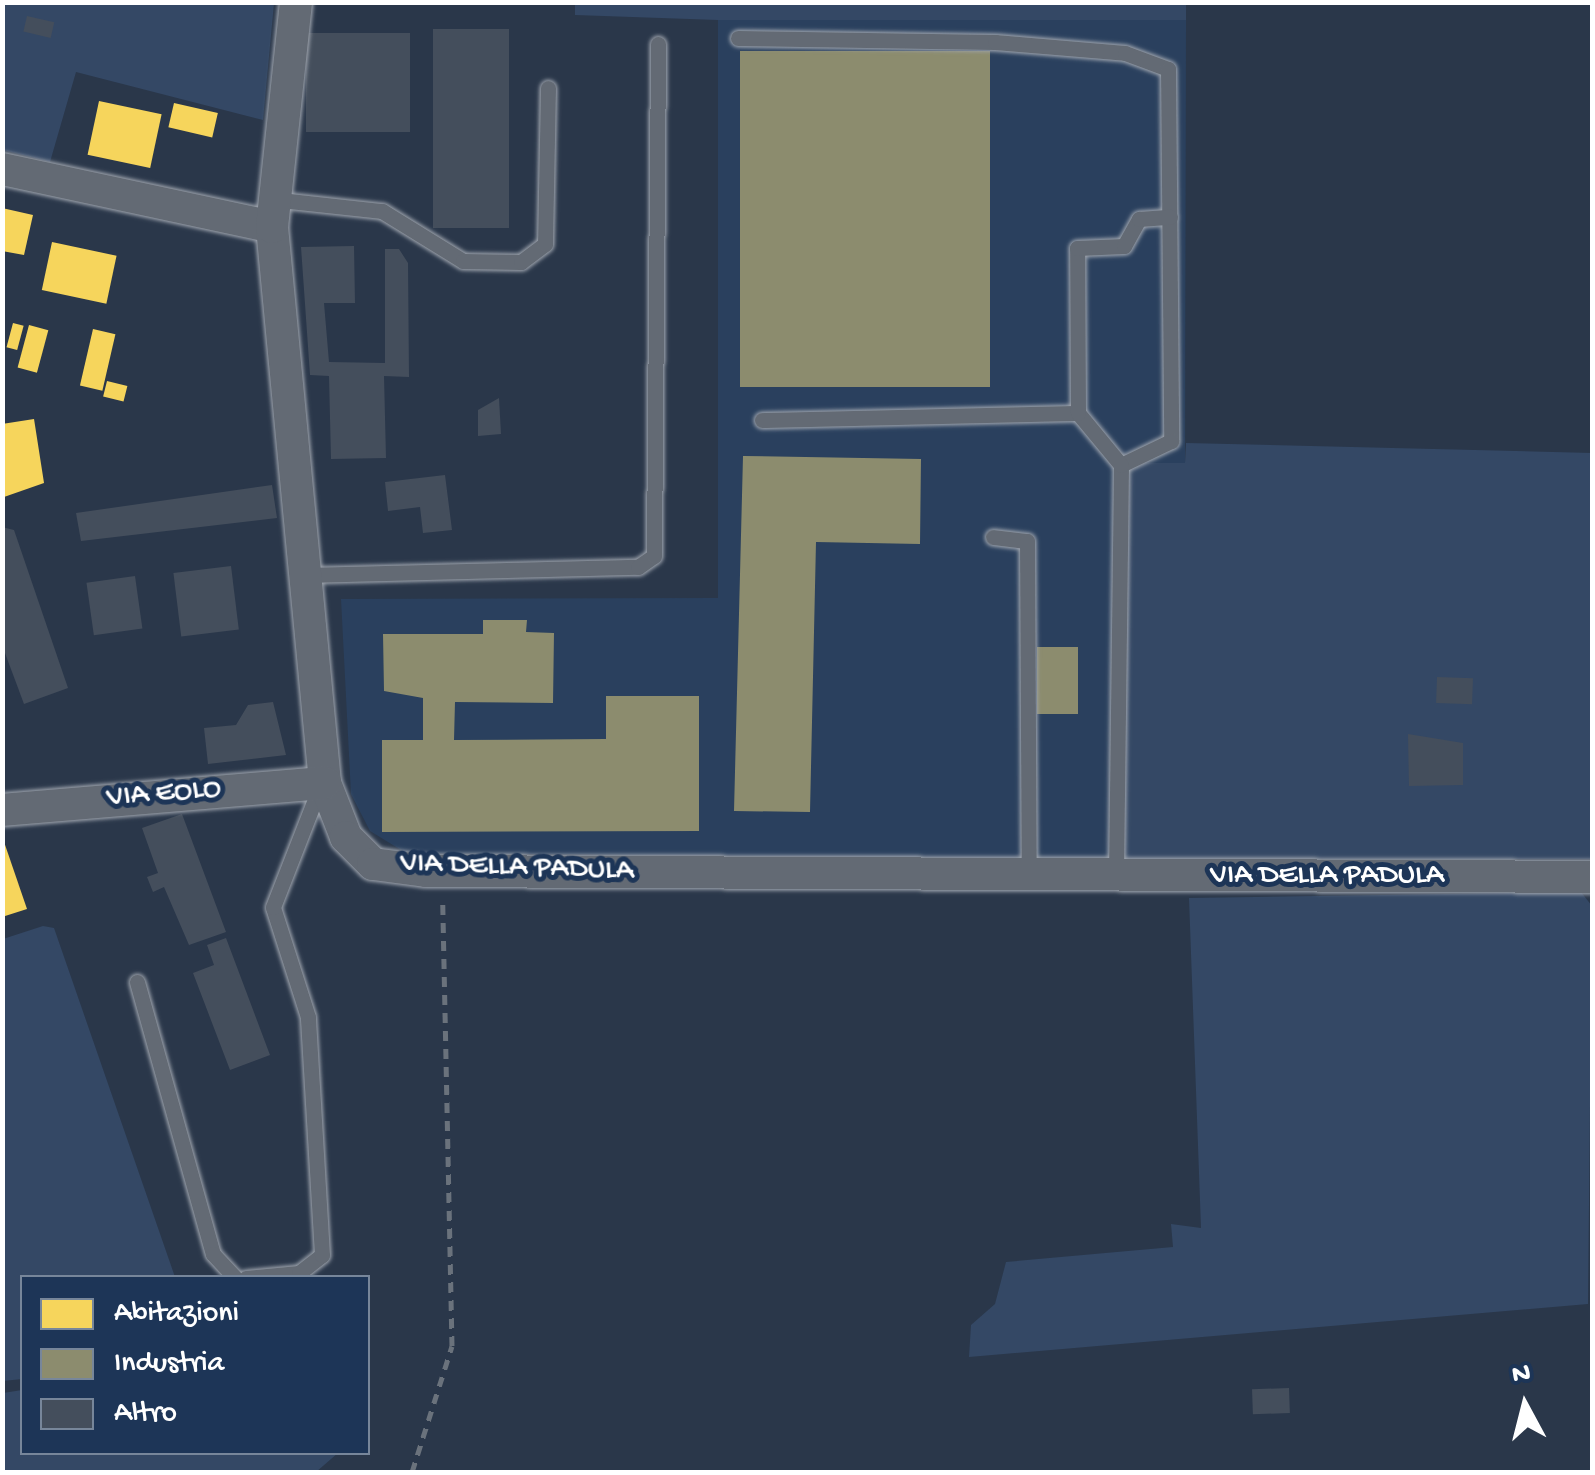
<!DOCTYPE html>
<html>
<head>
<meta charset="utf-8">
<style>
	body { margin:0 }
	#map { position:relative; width:1595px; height:1475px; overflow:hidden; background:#2a374a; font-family:"Gochi Hand",sans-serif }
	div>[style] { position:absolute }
	.built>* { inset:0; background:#2a405e }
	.green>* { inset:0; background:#344865 }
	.homes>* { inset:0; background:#f6d55c; transform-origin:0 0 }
	.industry>* { inset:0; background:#8c8c6e; transform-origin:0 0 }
	.building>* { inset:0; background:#444e5c; transform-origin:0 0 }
	.path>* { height:5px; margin-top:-2.5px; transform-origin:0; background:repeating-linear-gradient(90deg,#6a727c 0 10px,transparent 0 18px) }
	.roads { filter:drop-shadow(0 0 2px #9fa5ae) drop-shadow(0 0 2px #9fa5ae) }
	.service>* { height:15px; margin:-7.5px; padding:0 7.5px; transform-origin:7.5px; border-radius:7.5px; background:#636a74 }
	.minor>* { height:32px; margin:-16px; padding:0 16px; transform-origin:16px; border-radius:16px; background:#636a74 }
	span { translate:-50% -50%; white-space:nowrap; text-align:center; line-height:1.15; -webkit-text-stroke:10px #1d3557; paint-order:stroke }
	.street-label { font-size:30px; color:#fff }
	.frame { position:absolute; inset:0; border:5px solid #fff; pointer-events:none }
	.legend { position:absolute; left:20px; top:1275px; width:350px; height:180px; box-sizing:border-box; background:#1d3557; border:2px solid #77869a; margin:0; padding:12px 18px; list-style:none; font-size:30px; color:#fff }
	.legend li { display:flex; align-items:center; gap:20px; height:50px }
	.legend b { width:50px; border:2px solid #77869a }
	.north { position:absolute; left:1475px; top:1355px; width:100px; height:100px; -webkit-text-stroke:8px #1d3557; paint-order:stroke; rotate:353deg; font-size:28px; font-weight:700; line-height:40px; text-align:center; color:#fff }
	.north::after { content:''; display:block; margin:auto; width:35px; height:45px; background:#fff; clip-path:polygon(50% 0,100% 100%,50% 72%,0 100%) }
</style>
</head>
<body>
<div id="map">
	<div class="built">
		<i style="clip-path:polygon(718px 20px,1186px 20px,1185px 463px,1119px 463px,1116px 859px,406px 853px,370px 831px,351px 794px,341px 599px,718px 598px)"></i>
	</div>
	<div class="green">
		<i style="clip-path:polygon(3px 3px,274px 3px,263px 120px,76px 72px,50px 162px,3px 150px)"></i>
		<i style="clip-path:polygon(575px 3px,1186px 2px,1186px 20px,718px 20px,575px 15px)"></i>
		<i style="clip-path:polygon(1186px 443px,1592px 453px,1592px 859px,1116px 859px,1118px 463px,1185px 463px)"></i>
		<i style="clip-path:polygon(1581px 892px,1592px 906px,1588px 1304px,969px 1357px,971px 1325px,995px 1304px,1006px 1262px,1173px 1247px,1171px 1224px,1201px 1228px,1189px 898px)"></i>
		<i style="clip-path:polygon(43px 926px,54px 928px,175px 1277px,22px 1278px,22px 1379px,3px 1381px,3px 939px)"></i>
		<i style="clip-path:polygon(22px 1390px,22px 1452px,338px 1453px,316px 1472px,3px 1472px,3px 1393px)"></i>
	</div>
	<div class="homes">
		<i style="left:99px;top:101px;width:64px;height:55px;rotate:12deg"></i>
		<i style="left:174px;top:103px;width:45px;height:25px;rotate:13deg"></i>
		<i style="clip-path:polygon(2px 208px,33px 215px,24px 255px,2px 251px)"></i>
		<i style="left:52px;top:242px;width:66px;height:49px;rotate:12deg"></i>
		<i style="left:13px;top:323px;width:11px;height:25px;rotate:15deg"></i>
		<i style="left:29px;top:325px;width:20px;height:44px;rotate:15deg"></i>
		<i style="left:93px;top:329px;width:23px;height:58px;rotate:13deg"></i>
		<i style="left:107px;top:381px;width:21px;height:16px;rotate:14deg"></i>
		<i style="clip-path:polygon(34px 419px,44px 483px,4px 497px,2px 424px)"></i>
		<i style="clip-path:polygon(2px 836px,27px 909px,2px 917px)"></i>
	</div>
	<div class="industry">
		<i style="left:740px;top:51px;width:250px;height:336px"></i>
		<i style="clip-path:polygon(743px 456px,921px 459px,920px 544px,816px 542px,810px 812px,734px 811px)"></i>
		<i style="clip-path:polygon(483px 620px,527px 620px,526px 632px,554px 633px,553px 703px,455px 702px,454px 740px,606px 739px,606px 696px,699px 696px,699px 831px,382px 832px,382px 740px,423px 740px,423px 698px,384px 691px,383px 634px,483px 634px)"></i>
		<i style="left:1037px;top:647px;width:41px;height:67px"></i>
	</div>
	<div class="building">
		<i style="left:27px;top:16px;width:28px;height:16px;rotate:13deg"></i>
		<i style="left:433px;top:29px;width:76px;height:199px"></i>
		<i style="left:306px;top:33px;width:104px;height:99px"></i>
		<i style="clip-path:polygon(354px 246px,355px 303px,324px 303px,329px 362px,385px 363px,385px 249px,399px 249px,408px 263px,409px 377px,384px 376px,386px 458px,331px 459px,329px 376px,310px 375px,301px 247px)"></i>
		<i style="clip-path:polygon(499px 398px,501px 434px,478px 436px,478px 410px)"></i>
		<i style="clip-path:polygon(445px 475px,452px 530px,423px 533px,420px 507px,388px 511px,385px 482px)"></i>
		<i style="clip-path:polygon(272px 485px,277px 518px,81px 541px,76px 513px)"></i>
		<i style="clip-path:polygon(2px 527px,14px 530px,68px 688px,24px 704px,2px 645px)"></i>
		<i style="left:231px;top:566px;width:64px;height:58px;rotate:83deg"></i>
		<i style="left:135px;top:576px;width:53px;height:49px;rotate:82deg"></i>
		<i style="left:1437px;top:677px;width:36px;height:26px;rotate:2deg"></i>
		<i style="clip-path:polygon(273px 702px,286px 755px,208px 764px,204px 728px,236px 725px,248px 705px)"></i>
		<i style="clip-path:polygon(1408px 734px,1463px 743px,1463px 785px,1409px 786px)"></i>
		<i style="clip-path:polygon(182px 814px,226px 932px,189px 945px,164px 887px,153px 892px,147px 877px,158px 873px,142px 828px)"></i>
		<i style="clip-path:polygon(226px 938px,270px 1055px,230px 1070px,193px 973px,214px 965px,207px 945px)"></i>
		<i style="left:1289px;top:1388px;width:25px;height:37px;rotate:88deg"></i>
	</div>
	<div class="path">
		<i style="left:412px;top:1472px;width:132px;rotate:-72.4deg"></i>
		<i style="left:452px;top:1346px;width:443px;rotate:-91.2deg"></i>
	</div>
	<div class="roads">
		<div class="service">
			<i style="left:738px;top:38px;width:257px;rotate:0.9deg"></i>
			<i style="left:995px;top:42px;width:130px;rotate:4.8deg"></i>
			<i style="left:1125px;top:53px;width:46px;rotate:20.4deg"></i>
			<i style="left:1168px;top:69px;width:372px;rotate:89.5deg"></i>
			<i style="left:1171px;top:441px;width:55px;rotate:154.4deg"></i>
			<i style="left:271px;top:199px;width:112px;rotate:6.2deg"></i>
			<i style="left:382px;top:211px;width:95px;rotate:31.7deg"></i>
			<i style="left:463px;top:261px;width:58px;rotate:1deg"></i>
			<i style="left:521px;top:262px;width:30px;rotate:-37deg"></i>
			<i style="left:545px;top:244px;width:156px;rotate:-88.9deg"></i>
			<i style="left:762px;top:420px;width:316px;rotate:-1.3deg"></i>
			<i style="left:993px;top:537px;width:34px;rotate:7deg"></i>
			<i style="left:1027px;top:541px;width:333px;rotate:89.7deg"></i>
			<i style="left:305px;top:575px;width:333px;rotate:-1.4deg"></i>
			<i style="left:638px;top:567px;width:19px;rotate:-35deg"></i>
			<i style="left:654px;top:556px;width:512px;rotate:-89.55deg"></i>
			<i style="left:1116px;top:876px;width:411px;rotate:-89.3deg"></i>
			<i style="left:1121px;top:465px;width:67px;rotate:-129.6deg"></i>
			<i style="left:1078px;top:413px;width:165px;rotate:-90.3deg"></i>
			<i style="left:1077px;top:248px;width:47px;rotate:-2.4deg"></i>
			<i style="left:1124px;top:246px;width:31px;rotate:-61deg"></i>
			<i style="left:1139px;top:219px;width:31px;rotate:-4deg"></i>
			<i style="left:137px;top:982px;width:282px;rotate:74.4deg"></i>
			<i style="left:213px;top:1254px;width:33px;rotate:47deg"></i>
			<i style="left:246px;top:1278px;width:53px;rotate:-5.4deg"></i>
			<i style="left:299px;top:1273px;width:29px;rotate:-38deg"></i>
			<i style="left:322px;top:1255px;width:238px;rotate:-93.4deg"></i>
			<i style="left:308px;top:1017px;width:115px;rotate:-107.7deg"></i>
			<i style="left:273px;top:907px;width:127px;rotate:-68.7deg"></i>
		</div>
		<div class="minor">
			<i style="left:2px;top:169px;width:276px;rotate:12.1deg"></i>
			<i style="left:272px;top:227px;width:559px;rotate:84.55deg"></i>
			<i style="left:325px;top:783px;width:58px;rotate:68.7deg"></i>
			<i style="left:346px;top:837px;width:38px;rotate:45deg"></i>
			<i style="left:373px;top:864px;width:53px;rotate:7.5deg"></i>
			<i style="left:426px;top:871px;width:1166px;rotate:0.29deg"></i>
			<i style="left:272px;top:227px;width:226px;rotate:-83.9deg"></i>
			<i style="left:2px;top:810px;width:324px;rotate:-4.8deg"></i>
		</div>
	</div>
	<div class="street-label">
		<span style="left:164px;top:795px;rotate:-5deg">VIA EOLO</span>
		<span style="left:517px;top:869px;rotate:2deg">VIA DELLA PADULA</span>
		<span style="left:1327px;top:877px">VIA DELLA PADULA</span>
	</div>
	<div class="frame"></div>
	<ul class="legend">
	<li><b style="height:28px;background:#f6d55c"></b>Abitazioni</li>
	<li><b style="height:28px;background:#8c8c6e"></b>Industria</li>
	<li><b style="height:28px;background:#444e5c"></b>Altro</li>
	</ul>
	<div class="north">N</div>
</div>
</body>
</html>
